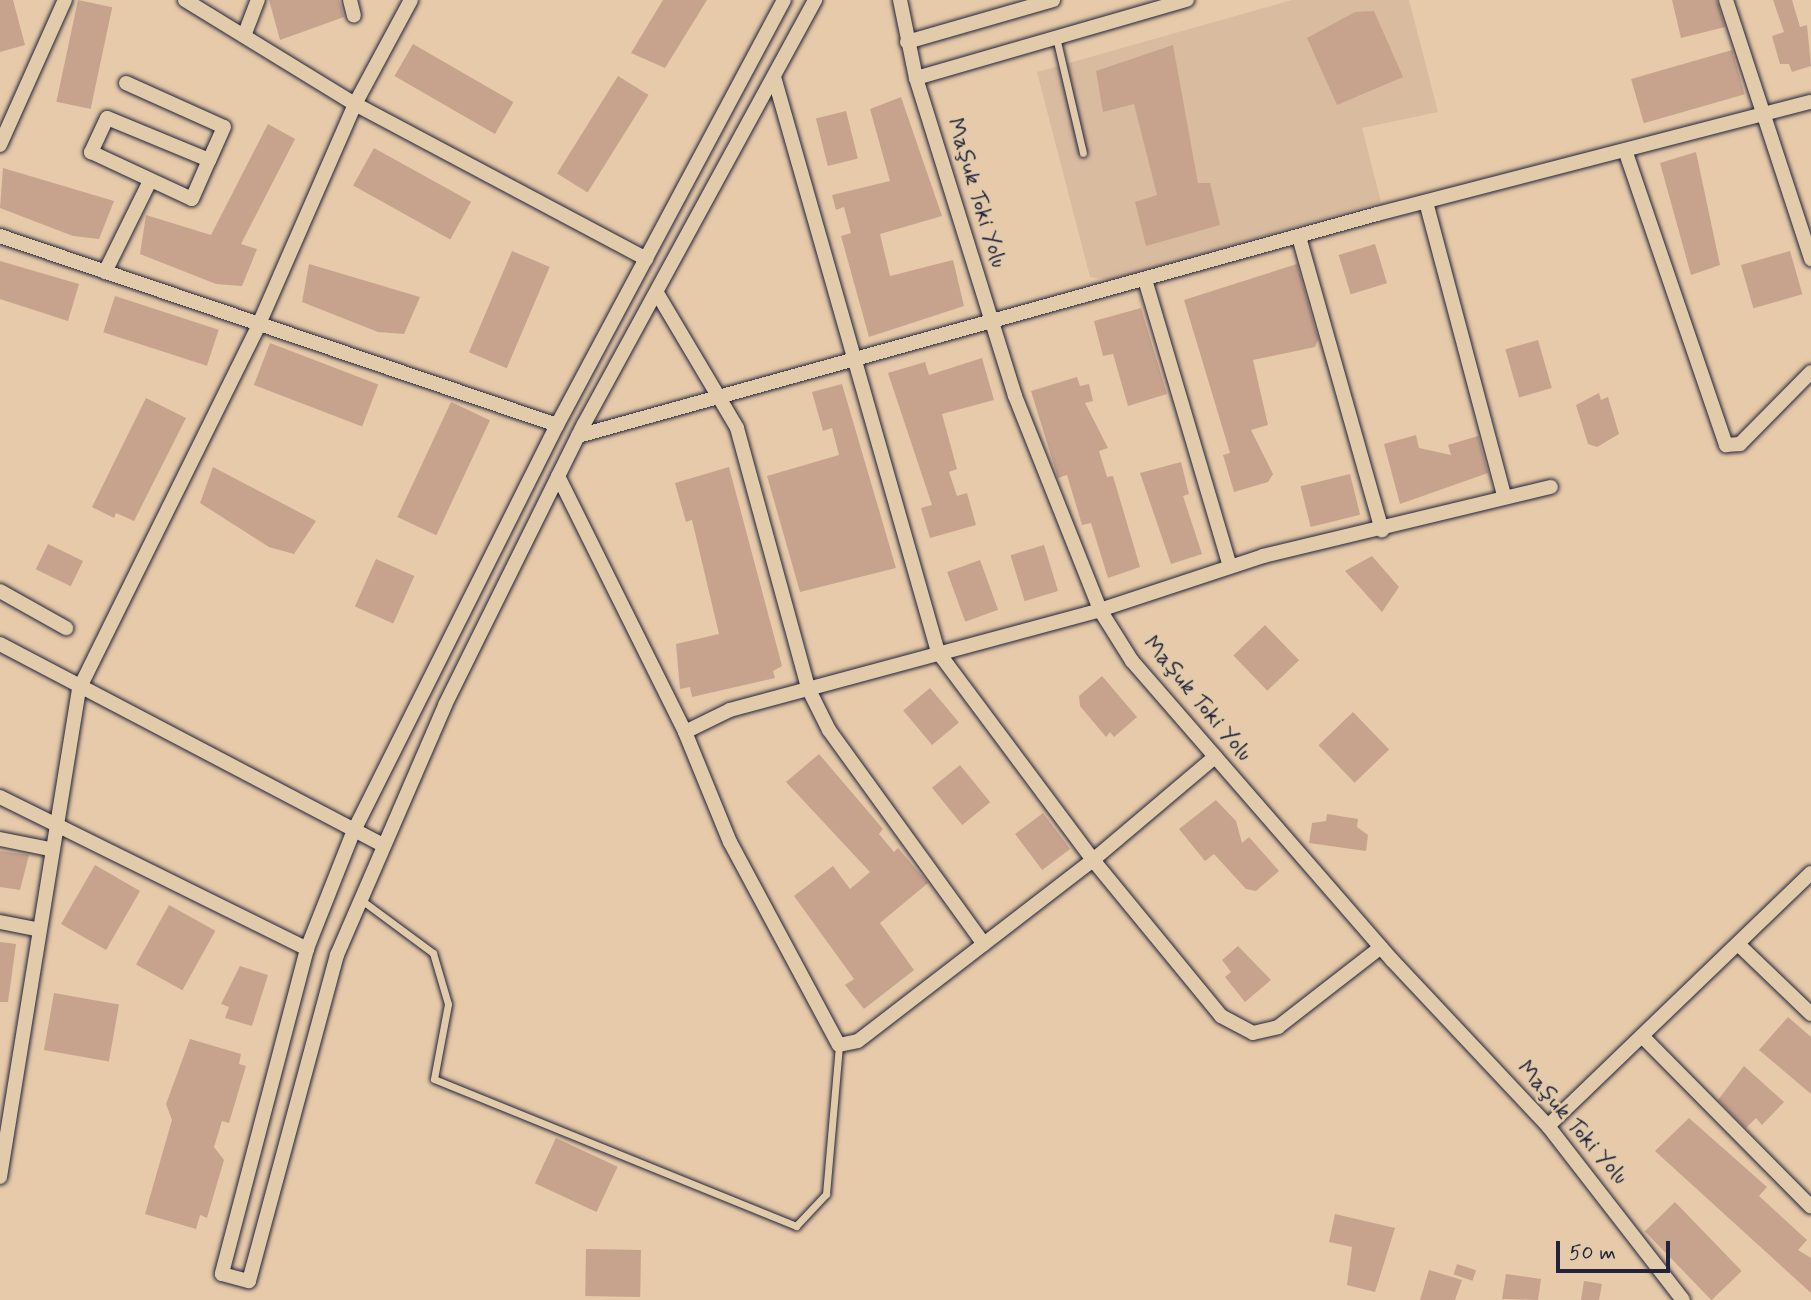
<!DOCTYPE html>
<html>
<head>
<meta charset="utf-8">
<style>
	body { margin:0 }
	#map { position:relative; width:1811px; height:1300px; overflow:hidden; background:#e7caa9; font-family:Mynerve,sans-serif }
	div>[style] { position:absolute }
	.built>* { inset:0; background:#d9bb9f }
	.building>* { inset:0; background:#c7a38e; transform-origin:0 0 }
	.roads { filter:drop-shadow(0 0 2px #22223b) drop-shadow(0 0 2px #22223b) }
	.lane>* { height:7px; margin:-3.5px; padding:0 3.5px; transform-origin:3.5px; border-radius:3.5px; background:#e1cbab }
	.street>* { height:14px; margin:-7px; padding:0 7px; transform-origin:7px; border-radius:7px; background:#e1cbab }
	span { translate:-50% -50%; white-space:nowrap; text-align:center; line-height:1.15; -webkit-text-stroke:5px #e1cbab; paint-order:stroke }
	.street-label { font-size:23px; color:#22223b }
	.scale { position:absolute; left:1556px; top:1241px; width:114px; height:32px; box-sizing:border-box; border:4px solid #22223b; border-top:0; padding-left:9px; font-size:21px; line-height:24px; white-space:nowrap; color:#22223b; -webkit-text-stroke:5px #e1cbab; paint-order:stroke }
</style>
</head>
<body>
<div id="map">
	<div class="built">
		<i style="clip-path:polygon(1292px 0,1409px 0,1438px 112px,1362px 128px,1381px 202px,1110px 280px,1090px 277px,1037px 72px)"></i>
	</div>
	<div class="building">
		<i style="clip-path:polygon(0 0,13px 0,25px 45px,0 52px)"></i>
		<i style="left:78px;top:0;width:35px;height:104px;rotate:12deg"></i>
		<i style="clip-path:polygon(269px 0,339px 0,344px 17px,280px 40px)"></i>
		<i style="clip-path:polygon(663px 0,707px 0,665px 68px,631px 53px)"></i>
		<i style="clip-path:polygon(1672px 0,1717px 0,1725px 27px,1681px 38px)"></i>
		<i style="clip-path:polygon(1773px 0,1792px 0,1800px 27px,1807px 25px,1811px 66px,1792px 72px,1789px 64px,1780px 64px,1772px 36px,1784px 32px)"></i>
		<i style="clip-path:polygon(1374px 11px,1403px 77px,1337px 105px,1307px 38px,1355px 12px)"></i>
		<i style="left:413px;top:44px;width:116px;height:37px;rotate:30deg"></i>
		<i style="clip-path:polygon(1173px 45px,1198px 183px,1210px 183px,1220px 225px,1146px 246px,1135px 202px,1157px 195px,1134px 104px,1103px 112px,1096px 71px)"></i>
		<i style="left:1732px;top:50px;width:46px;height:105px;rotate:74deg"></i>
		<i style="left:618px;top:76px;width:36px;height:115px;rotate:32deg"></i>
		<i style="clip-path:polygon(901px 97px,942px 216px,880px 234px,890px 276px,953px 260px,964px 306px,869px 337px,841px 236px,851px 233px,844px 207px,836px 210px,832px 195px,890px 181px,870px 109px)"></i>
		<i style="left:846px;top:111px;width:49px;height:31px;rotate:76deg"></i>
		<i style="clip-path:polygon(268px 124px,295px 139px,241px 244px,257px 249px,242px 286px,216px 284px,140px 254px,146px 215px,211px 235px)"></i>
		<i style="left:374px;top:148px;width:111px;height:43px;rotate:29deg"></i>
		<i style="clip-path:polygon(1696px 152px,1720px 265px,1691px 275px,1660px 163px)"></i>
		<i style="clip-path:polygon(3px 168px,114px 201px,99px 239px,73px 236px,0 208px)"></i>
		<i style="left:1375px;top:244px;width:41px;height:38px;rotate:73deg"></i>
		<i style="left:512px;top:251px;width:41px;height:110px;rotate:23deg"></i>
		<i style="left:1790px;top:251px;width:45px;height:51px;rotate:74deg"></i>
		<i style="clip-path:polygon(0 261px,79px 284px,68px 321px,0 299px)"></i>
		<i style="clip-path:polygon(309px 264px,420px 297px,404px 334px,378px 332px,302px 302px)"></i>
		<i style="clip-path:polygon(1297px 264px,1318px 339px,1315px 347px,1253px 360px,1268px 425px,1251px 430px,1273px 474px,1268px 482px,1234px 492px,1223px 455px,1230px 453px,1184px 300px)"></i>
		<i style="left:115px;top:296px;width:109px;height:38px;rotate:18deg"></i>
		<i style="clip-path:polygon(1141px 308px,1167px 394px,1128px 406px,1113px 354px,1103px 356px,1094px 321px)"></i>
		<i style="left:1538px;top:340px;width:50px;height:34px;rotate:74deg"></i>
		<i style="left:270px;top:343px;width:116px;height:45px;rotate:21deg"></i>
		<i style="clip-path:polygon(982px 358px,994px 400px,942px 414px,957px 469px,949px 472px,957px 496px,967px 493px,976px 525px,930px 538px,921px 508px,932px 505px,888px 373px,925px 362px,929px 375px)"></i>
		<i style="clip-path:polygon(1077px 377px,1080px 386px,1089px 384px,1093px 401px,1085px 403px,1108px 448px,1099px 451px,1107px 477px,1113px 476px,1140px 567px,1108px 578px,1091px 523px,1082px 525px,1067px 475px,1058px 478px,1031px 391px)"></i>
		<i style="clip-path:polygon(842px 384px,896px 568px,800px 592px,767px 476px,839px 455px,832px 428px,823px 431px,812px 392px)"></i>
		<i style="clip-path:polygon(1599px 393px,1601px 400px,1608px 397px,1619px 434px,1597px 447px,1588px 444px,1576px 405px)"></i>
		<i style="clip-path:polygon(146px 398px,186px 418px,134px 521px,116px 513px,114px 518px,92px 507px)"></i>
		<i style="left:451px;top:402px;width:43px;height:127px;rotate:25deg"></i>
		<i style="clip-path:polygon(1416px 435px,1419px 448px,1451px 455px,1448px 445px,1478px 436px,1488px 473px,1400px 504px,1384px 444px)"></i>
		<i style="clip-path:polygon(1181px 462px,1189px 494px,1183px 496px,1202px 554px,1171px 564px,1140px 473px)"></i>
		<i style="clip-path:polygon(213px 467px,316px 521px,294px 554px,269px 547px,200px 503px)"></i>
		<i style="clip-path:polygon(729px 467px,782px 666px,773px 671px,775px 678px,692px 697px,690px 687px,680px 689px,676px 644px,719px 634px,692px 520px,686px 522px,675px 483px)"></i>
		<i style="left:1350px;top:474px;width:42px;height:51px;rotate:76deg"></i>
		<i style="left:48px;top:544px;width:39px;height:28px;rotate:26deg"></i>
		<i style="left:1044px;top:545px;width:48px;height:35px;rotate:73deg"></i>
		<i style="clip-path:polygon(1372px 556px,1399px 587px,1382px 612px,1345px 571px)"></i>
		<i style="left:376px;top:559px;width:42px;height:52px;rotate:24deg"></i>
		<i style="left:980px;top:560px;width:53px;height:35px;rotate:70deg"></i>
		<i style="left:1265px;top:625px;width:49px;height:44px;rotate:46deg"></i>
		<i style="clip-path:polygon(1102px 676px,1137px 717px,1114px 737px,1110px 732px,1106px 737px,1080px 706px,1079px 696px)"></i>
		<i style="left:930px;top:688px;width:45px;height:35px;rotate:50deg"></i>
		<i style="left:1353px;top:712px;width:52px;height:48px;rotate:46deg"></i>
		<i style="clip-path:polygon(819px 754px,883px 829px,879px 834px,894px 852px,898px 848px,928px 883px,880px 923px,914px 970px,864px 1009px,845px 985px,854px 979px,794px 896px,833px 866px,850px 889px,870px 872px,786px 782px)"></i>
		<i style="left:960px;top:765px;width:48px;height:36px;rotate:51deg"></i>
		<i style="clip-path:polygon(1216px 800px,1236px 821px,1242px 843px,1249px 837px,1279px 871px,1256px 891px,1246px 889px,1214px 854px,1205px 861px,1179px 829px)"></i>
		<i style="left:1043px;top:813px;width:45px;height:35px;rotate:53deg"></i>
		<i style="clip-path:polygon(1327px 814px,1358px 819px,1357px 827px,1368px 835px,1366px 851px,1309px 843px,1312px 823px,1326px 821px)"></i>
		<i style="clip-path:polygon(0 851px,29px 855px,20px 890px,0 887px)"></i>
		<i style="left:95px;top:865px;width:52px;height:68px;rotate:30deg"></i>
		<i style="left:169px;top:905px;width:53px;height:68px;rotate:29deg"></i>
		<i style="clip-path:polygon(0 942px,16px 944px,8px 1002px,0 1002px)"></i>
		<i style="clip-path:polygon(1238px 946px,1271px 980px,1245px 1002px,1225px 977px,1231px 972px,1222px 960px)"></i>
		<i style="clip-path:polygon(240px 966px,268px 975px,252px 1026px,225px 1018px,229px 1007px,221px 1004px)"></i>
		<i style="left:54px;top:993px;width:66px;height:58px;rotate:10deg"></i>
		<i style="clip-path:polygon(1788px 1017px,1811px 1037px,1811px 1094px,1759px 1050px)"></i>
		<i style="clip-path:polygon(190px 1039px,241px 1054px,239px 1064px,246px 1066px,229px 1123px,222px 1121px,214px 1147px,224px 1160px,207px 1218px,200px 1215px,196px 1229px,145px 1214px,172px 1120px,166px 1104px)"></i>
		<i style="clip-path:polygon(1744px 1066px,1784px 1102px,1762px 1125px,1756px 1118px,1746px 1128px,1718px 1100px)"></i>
		<i style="clip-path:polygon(1689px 1118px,1767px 1187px,1759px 1196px,1807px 1240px,1798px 1250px,1811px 1258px,1811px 1293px,1655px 1151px)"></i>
		<i style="left:556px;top:1138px;width:68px;height:50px;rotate:25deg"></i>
		<i style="left:1675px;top:1202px;width:96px;height:42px;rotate:46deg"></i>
		<i style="clip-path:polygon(1335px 1214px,1395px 1228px,1375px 1292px,1347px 1285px,1352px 1247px,1329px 1242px)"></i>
		<i style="left:586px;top:1249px;width:55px;height:47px;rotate:1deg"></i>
		<i style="left:1457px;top:1264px;width:20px;height:11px;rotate:18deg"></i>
		<i style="clip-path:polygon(1429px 1270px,1462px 1280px,1455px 1300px,1420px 1300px)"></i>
		<i style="clip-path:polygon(1506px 1274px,1541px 1279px,1538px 1300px,1502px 1299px)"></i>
		<i style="clip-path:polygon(1584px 1281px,1602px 1284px,1599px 1300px,1581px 1300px)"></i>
	</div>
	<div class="roads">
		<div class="lane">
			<i style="left:1056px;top:37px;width:119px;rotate:76.9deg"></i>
			<i style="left:360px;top:899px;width:91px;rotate:36.5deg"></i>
			<i style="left:433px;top:953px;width:53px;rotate:73.6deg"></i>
			<i style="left:448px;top:1004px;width:76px;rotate:100.6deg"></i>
			<i style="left:434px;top:1079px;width:391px;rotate:22.1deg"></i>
			<i style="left:796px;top:1226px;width:44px;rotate:-46.8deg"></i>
			<i style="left:826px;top:1194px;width:150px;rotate:-85deg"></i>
		</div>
		<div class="street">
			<i style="left:185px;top:0;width:199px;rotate:31.5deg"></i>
			<i style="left:355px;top:104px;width:330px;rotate:28deg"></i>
			<i style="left:350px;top:0;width:16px;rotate:76deg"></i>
			<i style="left:784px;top:0;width:482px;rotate:118.1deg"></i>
			<i style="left:557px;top:425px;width:453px;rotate:116.6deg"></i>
			<i style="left:354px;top:830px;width:128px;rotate:111.6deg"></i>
			<i style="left:307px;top:949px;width:336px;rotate:104.7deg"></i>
			<i style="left:222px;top:1274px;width:28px;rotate:15deg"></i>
			<i style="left:249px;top:1281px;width:338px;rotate:-74.9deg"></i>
			<i style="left:337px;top:955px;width:272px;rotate:-66.6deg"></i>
			<i style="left:445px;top:705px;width:313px;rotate:-63.7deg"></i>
			<i style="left:584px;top:424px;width:483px;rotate:-61.4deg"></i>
			<i style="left:900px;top:0;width:80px;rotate:78.4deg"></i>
			<i style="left:916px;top:78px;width:333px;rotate:72.7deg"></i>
			<i style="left:1015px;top:396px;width:230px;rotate:68.3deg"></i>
			<i style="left:1100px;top:610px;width:60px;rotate:57.9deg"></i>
			<i style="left:1132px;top:661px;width:396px;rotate:49deg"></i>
			<i style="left:1392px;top:960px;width:228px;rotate:46.8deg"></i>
			<i style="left:1548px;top:1126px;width:220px;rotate:52.2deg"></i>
			<i style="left:1726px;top:0;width:273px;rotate:71.8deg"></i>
			<i style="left:244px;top:36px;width:39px;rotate:-69deg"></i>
			<i style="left:907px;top:42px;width:152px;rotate:-16deg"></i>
			<i style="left:774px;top:77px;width:598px;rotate:74.08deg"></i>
			<i style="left:938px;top:652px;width:259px;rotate:53.3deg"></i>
			<i style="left:1093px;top:860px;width:202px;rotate:50.6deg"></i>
			<i style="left:1221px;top:1016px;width:36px;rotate:28deg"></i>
			<i style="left:1253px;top:1033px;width:26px;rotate:-13deg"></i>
			<i style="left:1278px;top:1027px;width:130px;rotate:-37.8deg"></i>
			<i style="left:916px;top:78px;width:282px;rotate:-16.1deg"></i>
			<i style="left:126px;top:83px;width:107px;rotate:24.2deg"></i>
			<i style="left:224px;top:127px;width:36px;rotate:114deg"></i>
			<i style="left:209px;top:160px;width:110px;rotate:-157.6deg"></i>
			<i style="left:107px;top:118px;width:38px;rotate:115deg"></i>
			<i style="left:91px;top:152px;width:111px;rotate:25deg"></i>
			<i style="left:192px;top:199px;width:43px;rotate:-66.4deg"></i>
			<i style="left:0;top:145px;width:159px;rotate:-65.9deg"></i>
			<i style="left:1626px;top:153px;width:309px;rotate:71.1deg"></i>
			<i style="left:1726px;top:445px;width:14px;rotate:-4deg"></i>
			<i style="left:1740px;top:444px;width:101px;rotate:-45.4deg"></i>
			<i style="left:1426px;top:202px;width:304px;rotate:75.1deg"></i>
			<i style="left:0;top:236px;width:588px;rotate:18.74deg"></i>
			<i style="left:1299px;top:237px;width:305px;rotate:74.2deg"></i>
			<i style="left:105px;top:272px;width:99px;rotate:-63.7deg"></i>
			<i style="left:1146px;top:283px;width:295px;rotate:73.5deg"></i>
			<i style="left:657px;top:293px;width:157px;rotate:59.3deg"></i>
			<i style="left:737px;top:428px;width:270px;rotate:74.7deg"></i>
			<i style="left:808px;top:688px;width:47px;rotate:63.4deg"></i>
			<i style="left:829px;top:730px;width:264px;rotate:54.1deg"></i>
			<i style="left:578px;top:436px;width:829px;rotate:-15.53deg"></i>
			<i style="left:1377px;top:214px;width:448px;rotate:-14.5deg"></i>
			<i style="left:558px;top:476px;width:286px;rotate:63.6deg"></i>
			<i style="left:685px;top:732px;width:119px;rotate:67.8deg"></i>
			<i style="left:730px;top:842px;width:230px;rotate:61.8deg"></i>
			<i style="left:839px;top:1045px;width:19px;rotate:-12deg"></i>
			<i style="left:858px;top:1041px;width:297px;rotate:-37.6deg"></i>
			<i style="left:1093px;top:860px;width:160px;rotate:-40.2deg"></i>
			<i style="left:0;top:591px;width:76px;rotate:29.3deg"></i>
			<i style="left:0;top:644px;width:433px;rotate:27.7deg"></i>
			<i style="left:685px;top:732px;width:50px;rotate:-26.1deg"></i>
			<i style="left:730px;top:710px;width:383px;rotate:-15.1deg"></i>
			<i style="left:1100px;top:610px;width:172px;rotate:-18.3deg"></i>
			<i style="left:1263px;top:556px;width:296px;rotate:-13.5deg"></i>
			<i style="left:0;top:797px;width:343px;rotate:26.3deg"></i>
			<i style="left:0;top:839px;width:50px;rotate:11.5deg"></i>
			<i style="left:0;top:922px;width:37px;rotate:11deg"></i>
			<i style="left:1738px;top:944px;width:101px;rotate:43.8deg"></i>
			<i style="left:1642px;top:1036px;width:240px;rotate:45.3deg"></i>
			<i style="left:1548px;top:1126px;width:365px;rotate:-43.9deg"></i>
			<i style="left:0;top:1177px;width:494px;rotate:-80.8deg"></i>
			<i style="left:79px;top:689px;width:407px;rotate:-63.7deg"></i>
			<i style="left:259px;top:324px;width:240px;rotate:-66.4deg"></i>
			<i style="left:355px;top:104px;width:118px;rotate:-61.7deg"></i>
		</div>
	</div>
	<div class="street-label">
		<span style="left:976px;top:193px;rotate:73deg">Maşuk Toki Yolu</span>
		<span style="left:1197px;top:699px;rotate:50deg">Maşuk Toki Yolu</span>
		<span style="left:1572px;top:1123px;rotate:49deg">Maşuk Toki Yolu</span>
	</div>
	<div class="scale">50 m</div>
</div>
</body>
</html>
